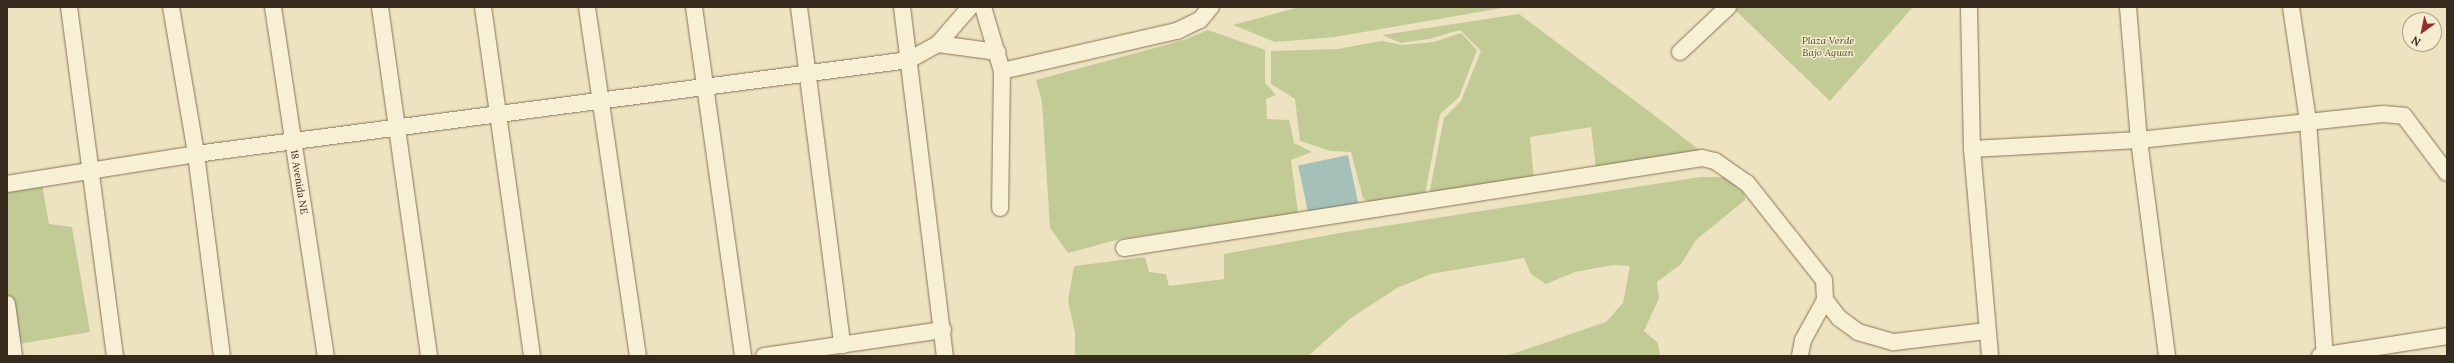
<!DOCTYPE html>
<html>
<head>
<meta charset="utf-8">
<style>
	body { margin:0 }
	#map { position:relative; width:2454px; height:363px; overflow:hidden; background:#eee3c1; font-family:Lora,serif }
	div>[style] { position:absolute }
	.green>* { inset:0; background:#c2cb95 }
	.water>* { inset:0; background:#a4c0b9; transform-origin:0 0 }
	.roads { filter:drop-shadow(0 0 1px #877459) drop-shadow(0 0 1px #877459) }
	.minor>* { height:16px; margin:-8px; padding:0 8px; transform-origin:8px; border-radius:8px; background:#f8f0d4 }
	span { translate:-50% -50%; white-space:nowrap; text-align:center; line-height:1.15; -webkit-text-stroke:3px #f5ecd1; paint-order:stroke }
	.park-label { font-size:10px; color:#455324; font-style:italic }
	.street-label { font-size:10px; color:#372b1d }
	.frame { position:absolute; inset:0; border:8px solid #372b1d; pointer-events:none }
	.north { position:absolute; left:2402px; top:12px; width:40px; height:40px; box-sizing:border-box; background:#f5ecd1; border:1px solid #a99f89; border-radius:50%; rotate:213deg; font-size:11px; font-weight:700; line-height:16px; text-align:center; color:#372b1d }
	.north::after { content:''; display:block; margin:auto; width:14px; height:18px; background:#952e29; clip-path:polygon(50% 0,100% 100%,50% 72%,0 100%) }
</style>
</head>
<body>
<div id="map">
	<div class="green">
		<i style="clip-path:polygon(1300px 7px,1508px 7px,1335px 37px,1275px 42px,1233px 25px)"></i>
		<i style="clip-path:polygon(1735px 7px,1913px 7px,1830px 101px,1734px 9px)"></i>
		<i style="clip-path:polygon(1519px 14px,1646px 109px,1706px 155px,1596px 168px,1591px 127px,1530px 137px,1534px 179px,1429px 195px,1444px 118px,1461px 101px,1481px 51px,1460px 30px,1429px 39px,1401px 43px,1382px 35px)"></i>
		<i style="clip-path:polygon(1208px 30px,1265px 50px,1265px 83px,1276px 95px,1266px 99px,1267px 119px,1289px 120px,1294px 143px,1312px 152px,1291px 160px,1298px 213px,1120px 239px,1068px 253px,1050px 228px,1042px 102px,1036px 80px,1184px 40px)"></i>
		<i style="clip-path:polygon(1461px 33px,1477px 50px,1459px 97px,1440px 114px,1425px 194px,1371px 204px,1363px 198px,1351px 152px,1331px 151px,1300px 141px,1295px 99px,1271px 84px,1271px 51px,1338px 49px,1381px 41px,1403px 45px,1434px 42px)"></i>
		<i style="clip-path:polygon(40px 173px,49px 224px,72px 227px,90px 332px,7px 346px,7px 178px)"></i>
		<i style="clip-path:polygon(1700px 177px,1726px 177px,1744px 193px,1745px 200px,1696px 240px,1681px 264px,1657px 282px,1659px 298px,1644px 331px,1658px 343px,1660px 356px,1506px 356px,1606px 322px,1623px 303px,1630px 266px,1613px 265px,1575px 272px,1546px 284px,1531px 274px,1524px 258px,1431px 274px,1397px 288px,1351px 318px,1308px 356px,1075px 356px,1075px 332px,1068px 301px,1074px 266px,1145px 257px,1149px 272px,1166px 274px,1169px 286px,1224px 279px,1224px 254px,1340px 233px)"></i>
	</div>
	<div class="water">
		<i style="left:1348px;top:155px;width:49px;height:51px;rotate:78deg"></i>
	</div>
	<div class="roads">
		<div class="minor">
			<i style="left:69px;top:7px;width:352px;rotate:82.5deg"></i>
			<i style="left:171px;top:7px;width:149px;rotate:80.3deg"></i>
			<i style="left:196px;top:154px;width:204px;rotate:82.7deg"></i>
			<i style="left:273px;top:7px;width:353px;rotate:81.4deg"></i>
			<i style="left:380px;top:7px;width:352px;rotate:82deg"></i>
			<i style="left:483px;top:7px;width:352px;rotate:82deg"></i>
			<i style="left:587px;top:7px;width:353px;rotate:81.7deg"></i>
			<i style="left:694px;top:7px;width:352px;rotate:82deg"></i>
			<i style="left:799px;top:7px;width:341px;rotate:82.7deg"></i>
			<i style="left:902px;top:7px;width:352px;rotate:83deg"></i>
			<i style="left:983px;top:7px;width:67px;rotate:73.5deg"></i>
			<i style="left:1002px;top:71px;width:137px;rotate:90.8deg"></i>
			<i style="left:1969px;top:7px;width:142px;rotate:88.8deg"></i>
			<i style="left:1972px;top:149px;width:208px;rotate:85deg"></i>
			<i style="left:2128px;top:7px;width:133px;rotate:85.3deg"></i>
			<i style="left:2139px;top:140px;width:218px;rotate:82.6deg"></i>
			<i style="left:2291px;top:7px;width:115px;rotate:81.5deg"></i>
			<i style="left:2308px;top:121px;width:236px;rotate:85.9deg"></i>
			<i style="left:938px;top:44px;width:60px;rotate:7.7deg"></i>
			<i style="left:1680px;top:52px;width:66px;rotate:-43.2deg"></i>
			<i style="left:1002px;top:71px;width:180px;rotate:-12.9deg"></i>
			<i style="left:1177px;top:31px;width:25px;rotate:-26deg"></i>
			<i style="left:1200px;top:20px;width:17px;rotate:-50deg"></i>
			<i style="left:1972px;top:149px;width:167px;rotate:-3.1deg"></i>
			<i style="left:2139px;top:140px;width:245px;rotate:-6.1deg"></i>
			<i style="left:2383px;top:114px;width:21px;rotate:5deg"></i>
			<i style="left:2404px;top:116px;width:71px;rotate:53deg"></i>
			<i style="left:7px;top:184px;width:191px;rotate:-9deg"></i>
			<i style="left:196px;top:154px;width:719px;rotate:-7.51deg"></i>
			<i style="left:909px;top:60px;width:33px;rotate:-29deg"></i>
			<i style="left:938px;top:44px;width:49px;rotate:-49.1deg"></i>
			<i style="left:1124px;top:248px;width:585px;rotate:-8.85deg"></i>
			<i style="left:1702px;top:158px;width:13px;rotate:13deg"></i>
			<i style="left:1715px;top:161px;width:39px;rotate:35deg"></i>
			<i style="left:1747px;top:183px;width:124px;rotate:51.6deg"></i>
			<i style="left:1824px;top:280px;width:20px;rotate:87deg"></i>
			<i style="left:1825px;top:300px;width:46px;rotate:118.8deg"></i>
			<i style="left:1803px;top:340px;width:16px;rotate:101deg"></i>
			<i style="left:1825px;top:300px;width:23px;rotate:52deg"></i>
			<i style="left:1839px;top:318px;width:24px;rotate:36deg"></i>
			<i style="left:1858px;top:332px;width:37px;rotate:16deg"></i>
			<i style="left:1894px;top:342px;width:93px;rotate:-6.8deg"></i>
			<i style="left:7px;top:304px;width:52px;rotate:82.3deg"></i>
			<i style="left:764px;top:356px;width:181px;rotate:-8.3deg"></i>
			<i style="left:2320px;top:356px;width:129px;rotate:-8.9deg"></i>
		</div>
	</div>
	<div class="park-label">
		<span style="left:1828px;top:46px">Plaza Verde<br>Bajo Aguan</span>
	</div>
	<div class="street-label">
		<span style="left:299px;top:182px;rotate:81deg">18 Avenida NE</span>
	</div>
	<div class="frame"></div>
	<div class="north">N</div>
</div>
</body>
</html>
